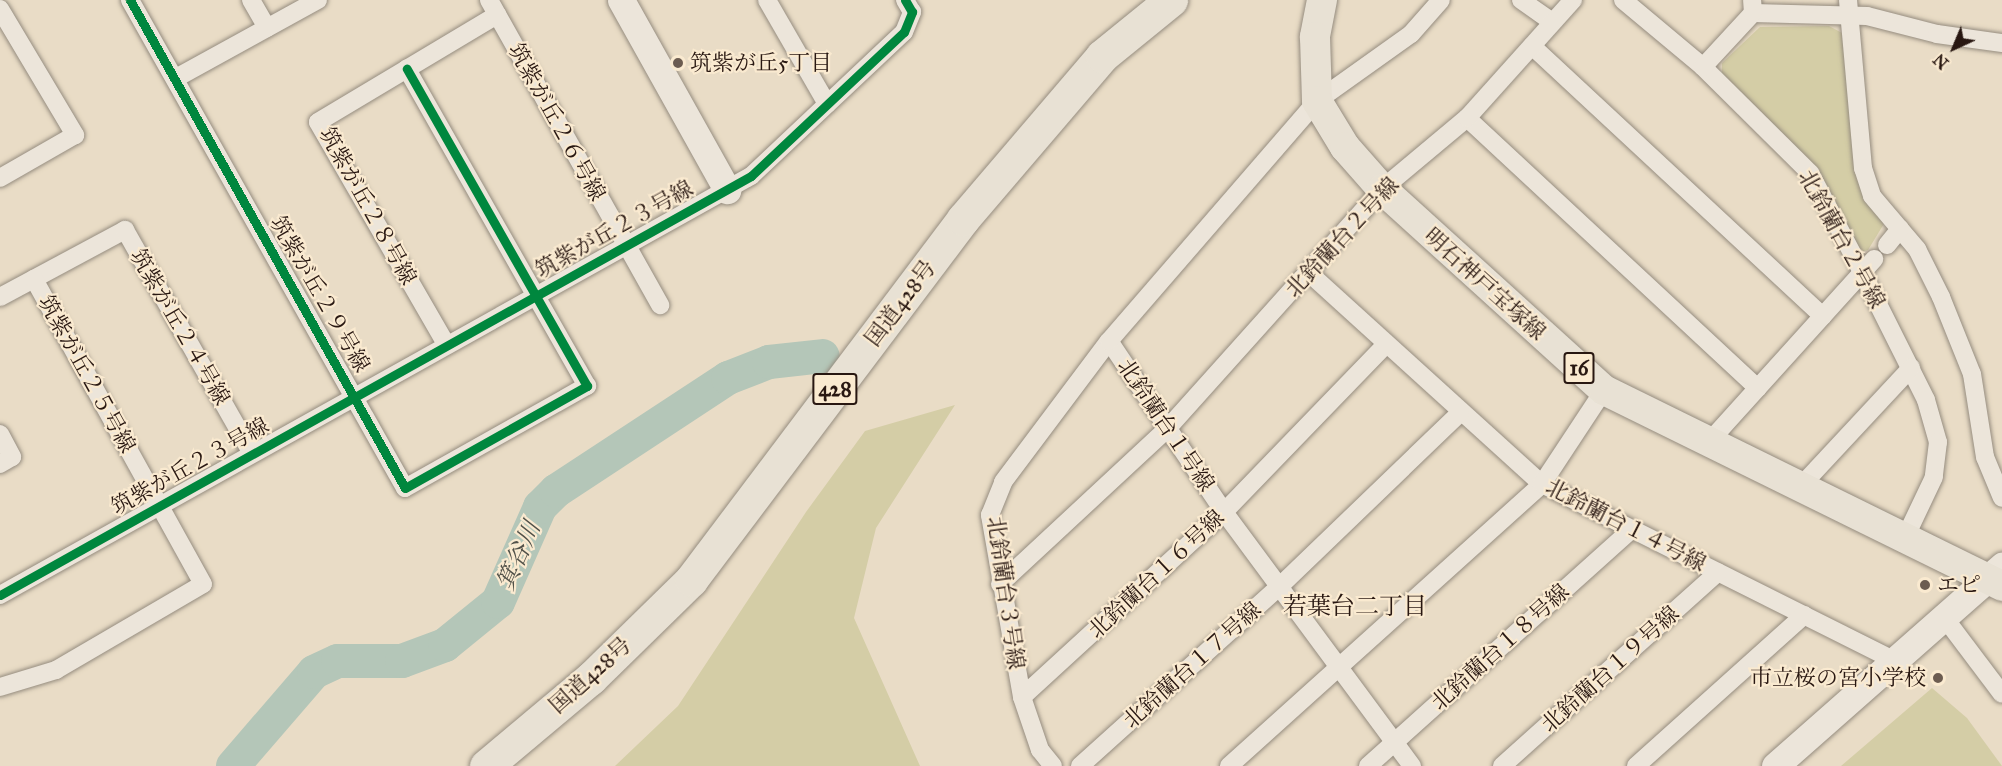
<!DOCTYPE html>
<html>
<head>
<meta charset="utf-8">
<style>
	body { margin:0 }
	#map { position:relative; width:2002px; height:766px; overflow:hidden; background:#e9dcc6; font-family:"IM FELL Great Primer","Noto Serif JP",serif }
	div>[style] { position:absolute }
	.green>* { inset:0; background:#d4cda6 }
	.river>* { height:34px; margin:-17px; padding:0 17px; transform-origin:17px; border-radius:17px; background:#b4c6b8 }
	.roads { filter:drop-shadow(0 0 2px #958c7f) drop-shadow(0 0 2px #958c7f) }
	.street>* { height:18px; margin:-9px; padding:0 9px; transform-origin:9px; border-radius:9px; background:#ece5da }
	.secondary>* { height:27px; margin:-13.5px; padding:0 13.5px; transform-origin:13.5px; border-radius:13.5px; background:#ece5da }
	.primary>* { height:30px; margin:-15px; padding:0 15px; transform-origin:15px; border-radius:15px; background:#e8e1d4 }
	.highway>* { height:33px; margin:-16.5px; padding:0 16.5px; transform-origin:16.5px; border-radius:16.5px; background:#e8e1d4 }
	.cycleway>* { height:9px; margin:-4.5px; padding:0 4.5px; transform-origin:4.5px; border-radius:4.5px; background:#00873e }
	.dots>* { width:16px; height:16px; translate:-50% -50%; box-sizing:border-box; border:3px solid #faead0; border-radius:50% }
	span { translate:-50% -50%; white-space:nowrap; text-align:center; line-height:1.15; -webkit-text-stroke:4.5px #faead0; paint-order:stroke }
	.shield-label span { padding:2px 4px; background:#faead0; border:2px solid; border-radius:4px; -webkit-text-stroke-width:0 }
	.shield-label { font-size:21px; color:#281711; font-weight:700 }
	.poi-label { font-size:22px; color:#281711 }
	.left { translate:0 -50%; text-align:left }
	.right { translate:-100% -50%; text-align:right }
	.street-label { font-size:22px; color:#281711 }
	.water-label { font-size:24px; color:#515149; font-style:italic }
	.neighbourhood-label { font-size:24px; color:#281711 }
	.north { position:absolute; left:1924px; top:18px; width:60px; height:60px; -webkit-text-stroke:4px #faead0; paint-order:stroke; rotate:224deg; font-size:16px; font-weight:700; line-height:24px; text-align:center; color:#281711 }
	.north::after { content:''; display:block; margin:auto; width:21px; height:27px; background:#281711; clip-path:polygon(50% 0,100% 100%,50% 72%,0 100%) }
</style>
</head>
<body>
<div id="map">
	<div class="green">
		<i style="clip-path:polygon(1829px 26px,1842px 33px,1862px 195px,1885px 222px,1868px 250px,1861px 252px,1817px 168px,1722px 73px,1722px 63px,1760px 27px)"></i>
		<i style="clip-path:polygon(955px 405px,876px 528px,854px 618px,920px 766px,615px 766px,678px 706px,806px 512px,865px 431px)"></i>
		<i style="clip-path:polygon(1932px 688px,1967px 718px,2002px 766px,1841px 766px)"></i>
	</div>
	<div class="river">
		<i style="left:233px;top:766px;width:124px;rotate:-49.2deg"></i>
		<i style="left:314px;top:672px;width:26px;rotate:-25deg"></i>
		<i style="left:338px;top:661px;width:64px"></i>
		<i style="left:402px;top:661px;width:46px;rotate:-20.4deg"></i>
		<i style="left:445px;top:645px;width:68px;rotate:-39.1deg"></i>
		<i style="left:498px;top:602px;width:104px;rotate:-66.1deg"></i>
		<i style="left:540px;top:507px;width:23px;rotate:-45deg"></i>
		<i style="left:556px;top:491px;width:206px;rotate:-33.3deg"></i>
		<i style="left:728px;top:378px;width:44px;rotate:-21.3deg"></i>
		<i style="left:769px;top:362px;width:54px;rotate:-6.3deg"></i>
	</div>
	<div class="roads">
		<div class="street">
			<i style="left:130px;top:0;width:560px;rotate:60.6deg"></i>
			<i style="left:405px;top:488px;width:209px;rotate:-29.3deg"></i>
			<i style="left:587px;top:386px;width:365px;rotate:-119.6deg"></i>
			<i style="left:251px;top:0;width:32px;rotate:60deg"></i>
			<i style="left:489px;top:0;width:350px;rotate:60.7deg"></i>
			<i style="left:767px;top:0;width:120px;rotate:60deg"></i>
			<i style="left:1521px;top:0;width:38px;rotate:35deg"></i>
			<i style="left:1623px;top:0;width:104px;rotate:39.9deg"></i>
			<i style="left:1703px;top:67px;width:151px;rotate:44.7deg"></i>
			<i style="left:1810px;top:173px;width:112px;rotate:62.3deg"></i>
			<i style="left:1862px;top:272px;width:143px;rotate:63.4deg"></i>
			<i style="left:1926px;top:400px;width:44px;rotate:74.1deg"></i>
			<i style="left:1938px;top:442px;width:35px;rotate:97deg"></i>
			<i style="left:1934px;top:477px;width:68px;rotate:115.4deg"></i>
			<i style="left:1848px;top:0;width:169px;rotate:84.9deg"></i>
			<i style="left:1863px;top:168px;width:29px;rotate:72deg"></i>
			<i style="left:1872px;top:196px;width:70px;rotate:49.7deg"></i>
			<i style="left:1917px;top:249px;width:54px;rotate:63.4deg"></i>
			<i style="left:1941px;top:297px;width:83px;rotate:68.1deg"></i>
			<i style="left:1972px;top:374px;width:84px;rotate:81.1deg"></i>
			<i style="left:1985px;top:457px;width:44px;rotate:67.5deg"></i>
			<i style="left:0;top:9px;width:147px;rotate:59.2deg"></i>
			<i style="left:75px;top:135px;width:86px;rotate:150.2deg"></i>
			<i style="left:1753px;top:13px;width:114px;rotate:1.5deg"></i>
			<i style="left:1867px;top:16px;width:72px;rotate:14.4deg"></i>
			<i style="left:1937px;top:34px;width:66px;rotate:7.9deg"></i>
			<i style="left:1532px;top:46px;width:397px;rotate:42.9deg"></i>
			<i style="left:1703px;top:67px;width:74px;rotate:-47.2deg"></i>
			<i style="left:1753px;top:13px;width:13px;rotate:-94deg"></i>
			<i style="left:176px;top:78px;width:162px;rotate:-28.8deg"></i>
			<i style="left:1467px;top:118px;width:397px;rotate:42.9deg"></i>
			<i style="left:1887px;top:245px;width:21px;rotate:-51deg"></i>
			<i style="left:1309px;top:273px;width:314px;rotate:42.2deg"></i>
			<i style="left:1542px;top:484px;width:394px;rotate:26.6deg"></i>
			<i style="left:0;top:297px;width:142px;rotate:-28.2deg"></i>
			<i style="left:125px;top:230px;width:257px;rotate:60.4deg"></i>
			<i style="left:446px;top:344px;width:256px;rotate:-120deg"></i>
			<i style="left:318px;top:122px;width:209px;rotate:-30.9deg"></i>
			<i style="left:0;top:434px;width:26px;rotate:62deg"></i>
			<i style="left:12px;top:457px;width:14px;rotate:150deg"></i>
			<i style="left:1708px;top:443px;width:248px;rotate:-47.9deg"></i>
			<i style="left:1800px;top:487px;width:163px;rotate:-47deg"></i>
			<i style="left:1000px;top:584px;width:228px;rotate:-42.9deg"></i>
			<i style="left:1167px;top:429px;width:322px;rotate:-48.1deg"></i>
			<i style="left:1382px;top:189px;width:111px;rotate:-39.9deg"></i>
			<i style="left:1467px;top:118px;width:159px;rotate:-48.1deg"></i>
			<i style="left:0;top:595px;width:860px;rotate:-29.16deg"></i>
			<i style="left:751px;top:176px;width:210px;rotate:-43.3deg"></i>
			<i style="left:904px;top:32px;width:22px;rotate:-68deg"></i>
			<i style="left:912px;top:12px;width:14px;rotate:-120deg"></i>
			<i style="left:1944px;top:617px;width:96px;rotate:53deg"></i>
			<i style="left:0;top:687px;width:59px;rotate:-16.9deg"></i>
			<i style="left:56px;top:670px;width:170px;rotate:-30.3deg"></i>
			<i style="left:203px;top:584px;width:349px;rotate:-119deg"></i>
			<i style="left:1022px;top:697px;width:274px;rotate:-42.5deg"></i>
			<i style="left:1224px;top:512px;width:233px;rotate:-46deg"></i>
			<i style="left:1053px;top:766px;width:21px;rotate:-129deg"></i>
			<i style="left:1040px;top:750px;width:56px;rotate:-108.8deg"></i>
			<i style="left:1022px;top:697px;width:185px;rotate:-100deg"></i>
			<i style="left:990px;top:515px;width:35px;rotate:-68deg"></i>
			<i style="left:1003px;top:482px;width:176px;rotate:-53.1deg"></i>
			<i style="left:1080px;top:766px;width:269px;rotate:-42deg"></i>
			<i style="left:1280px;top:586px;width:250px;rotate:-43.9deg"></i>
			<i style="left:1229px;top:766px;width:421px;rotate:-42deg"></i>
			<i style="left:1542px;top:484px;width:113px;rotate:-56.6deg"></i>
			<i style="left:1368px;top:766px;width:355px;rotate:-41.9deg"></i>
			<i style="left:1412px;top:766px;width:316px;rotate:-126.5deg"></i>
			<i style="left:1224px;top:512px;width:206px;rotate:-123.9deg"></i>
			<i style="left:1109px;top:341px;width:318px;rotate:-49.1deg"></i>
			<i style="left:1317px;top:101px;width:115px;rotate:-35.5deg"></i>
			<i style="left:1411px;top:34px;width:45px;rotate:-48.6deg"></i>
			<i style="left:1502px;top:766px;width:290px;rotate:-41.9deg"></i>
			<i style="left:1636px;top:766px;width:226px;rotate:-41.9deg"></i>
		</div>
		<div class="secondary">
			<i style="left:621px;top:0;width:218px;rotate:60.8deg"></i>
			<i style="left:1775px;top:766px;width:303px;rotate:-41.4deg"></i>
		</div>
		<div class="primary">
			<i style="left:1322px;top:0;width:38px;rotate:101deg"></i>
			<i style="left:1315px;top:37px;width:64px;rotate:88.2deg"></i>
			<i style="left:1317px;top:101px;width:54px;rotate:58.7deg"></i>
			<i style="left:1345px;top:147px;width:56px;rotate:48.6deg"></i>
			<i style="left:1382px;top:189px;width:299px;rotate:42.2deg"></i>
			<i style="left:1604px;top:390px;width:444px;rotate:26.2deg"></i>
		</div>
		<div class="highway">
			<i style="left:486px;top:766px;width:137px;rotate:-40deg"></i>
			<i style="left:591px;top:678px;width:140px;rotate:-44.4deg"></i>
			<i style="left:691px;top:580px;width:452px;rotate:-53deg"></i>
			<i style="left:963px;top:219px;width:214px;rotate:-49.5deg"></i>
			<i style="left:1102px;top:56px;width:89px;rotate:-39.1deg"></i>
		</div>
	</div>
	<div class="cycleway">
		<i style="left:130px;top:0;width:560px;rotate:60.6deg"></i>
		<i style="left:405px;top:488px;width:209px;rotate:-29.3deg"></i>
		<i style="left:587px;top:386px;width:365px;rotate:-119.6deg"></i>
		<i style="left:0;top:595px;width:860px;rotate:-29.16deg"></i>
		<i style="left:751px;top:176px;width:210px;rotate:-43.3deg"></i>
		<i style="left:904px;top:32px;width:22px;rotate:-68deg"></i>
		<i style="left:912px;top:12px;width:14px;rotate:-120deg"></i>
	</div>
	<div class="dots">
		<i style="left:678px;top:63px;background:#6c5c50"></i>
		<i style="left:1925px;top:585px;background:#6c5c50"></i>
		<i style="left:1938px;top:678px;background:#6c5c50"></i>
	</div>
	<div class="shield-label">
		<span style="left:1579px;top:368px">16</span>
		<span style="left:835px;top:389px">428</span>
	</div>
	<div class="poi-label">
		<span class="left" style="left:690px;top:63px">筑紫が丘5丁目</span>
		<span class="left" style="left:1937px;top:585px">エピ</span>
		<span class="right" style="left:1926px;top:678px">市立桜の宮小学校</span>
	</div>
	<div class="street-label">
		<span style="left:557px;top:122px;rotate:61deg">筑紫が丘２６号線</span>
		<span style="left:368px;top:206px;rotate:61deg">筑紫が丘２８号線</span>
		<span style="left:614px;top:229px;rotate:-29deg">筑紫が丘２３号線</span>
		<span style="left:1342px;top:237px;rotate:-47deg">北鈴蘭台２号線</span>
		<span style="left:1842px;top:239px;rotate:61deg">北鈴蘭台２号線</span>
		<span style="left:1485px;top:284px;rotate:42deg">明石神戸宝塚線</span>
		<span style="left:320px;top:294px;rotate:60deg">筑紫が丘２９号線</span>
		<span style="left:900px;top:303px;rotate:-53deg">国道428号</span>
		<span style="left:180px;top:327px;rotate:60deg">筑紫が丘２４号線</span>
		<span style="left:87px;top:374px;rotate:61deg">筑紫が丘２５号線</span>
		<span style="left:1166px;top:425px;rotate:56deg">北鈴蘭台１号線</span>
		<span style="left:190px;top:466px;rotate:-29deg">筑紫が丘２３号線</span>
		<span style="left:1626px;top:525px;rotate:27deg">北鈴蘭台１４号線</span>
		<span style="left:1156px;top:574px;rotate:-43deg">北鈴蘭台１６号線</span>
		<span style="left:1006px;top:593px;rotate:82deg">北鈴蘭台３号線</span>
		<span style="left:1500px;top:647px;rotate:-42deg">北鈴蘭台１８号線</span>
		<span style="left:1192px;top:665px;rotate:-42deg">北鈴蘭台１７号線</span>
		<span style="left:1610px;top:669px;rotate:-42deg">北鈴蘭台１９号線</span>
		<span style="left:590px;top:675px;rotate:-42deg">国道428号</span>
	</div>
	<div class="water-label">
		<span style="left:519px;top:556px;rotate:-66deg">箕谷川</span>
	</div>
	<div class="neighbourhood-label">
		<span style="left:1355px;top:607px">若葉台二丁目</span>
	</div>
	<div class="north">N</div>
</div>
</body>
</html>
